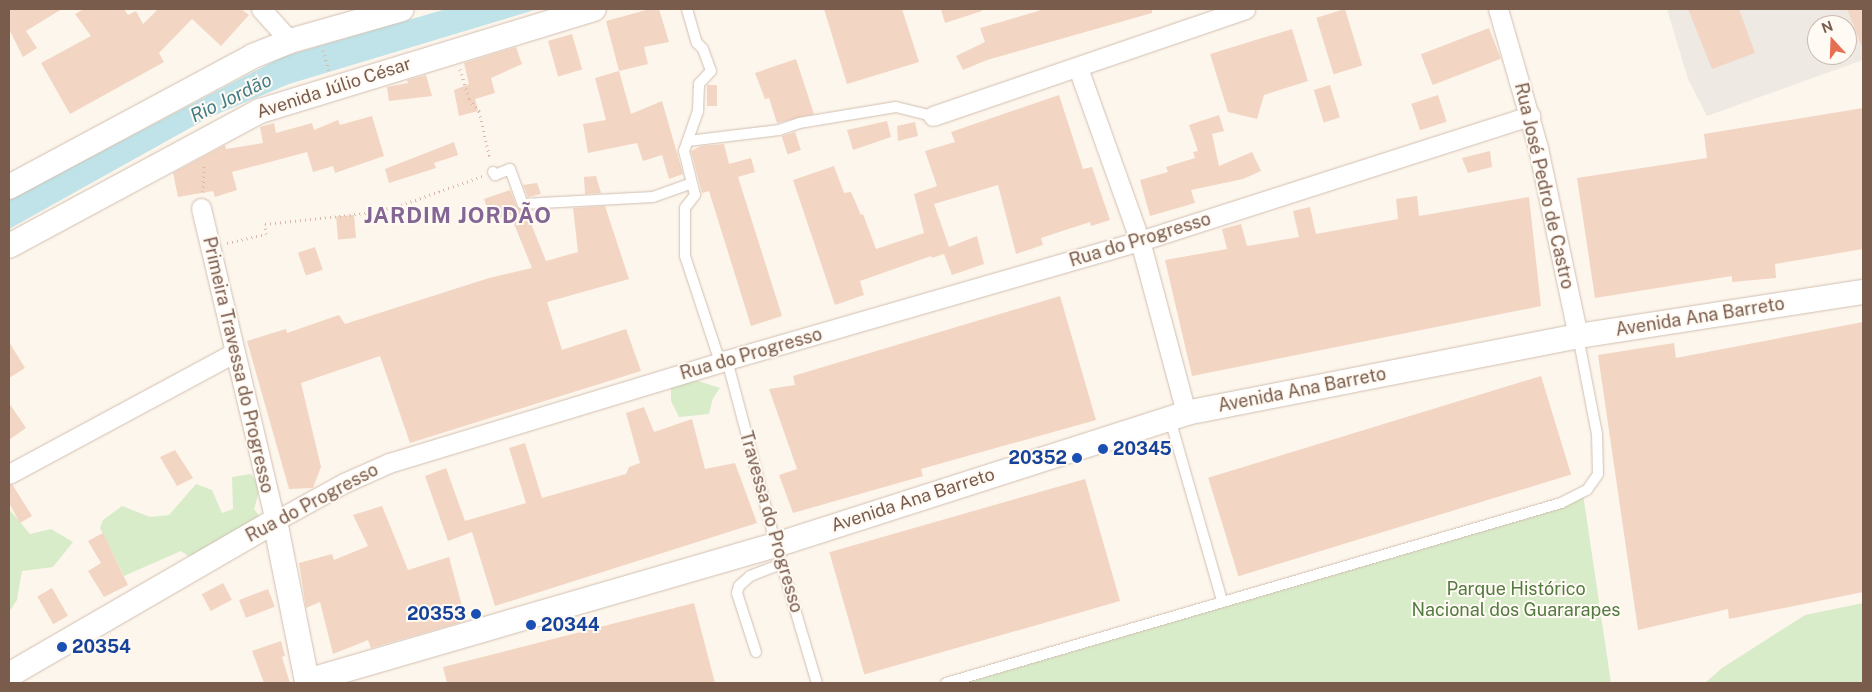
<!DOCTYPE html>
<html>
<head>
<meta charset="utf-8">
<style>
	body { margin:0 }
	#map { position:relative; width:1872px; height:692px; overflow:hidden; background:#fdf6ec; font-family:"Public Sans",sans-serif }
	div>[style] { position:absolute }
	.industrial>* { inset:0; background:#efe9e4 }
	.green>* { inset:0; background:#d8ecc9 }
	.water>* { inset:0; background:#bfe3e8 }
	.building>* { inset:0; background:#f3d5c3; transform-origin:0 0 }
	.path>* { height:3px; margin-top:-1.5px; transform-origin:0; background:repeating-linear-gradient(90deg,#d9b8a5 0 1px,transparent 0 5px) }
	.roads { filter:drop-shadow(0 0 1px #d1beb0) drop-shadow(0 0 1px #d1beb0) }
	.service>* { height:10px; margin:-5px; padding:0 5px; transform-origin:5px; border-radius:5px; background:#fff }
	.minor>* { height:19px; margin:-9.5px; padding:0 9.5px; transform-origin:9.5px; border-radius:9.5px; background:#fff }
	.tertiary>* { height:24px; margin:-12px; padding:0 12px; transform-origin:12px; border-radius:12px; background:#fff }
	.dots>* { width:14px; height:14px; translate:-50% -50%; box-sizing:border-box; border:2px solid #fffaf3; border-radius:50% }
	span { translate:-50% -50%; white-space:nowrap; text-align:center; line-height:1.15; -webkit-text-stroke:4px #fffaf3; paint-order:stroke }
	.street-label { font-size:18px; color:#7a5c4d }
	.transit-label { font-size:18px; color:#164399; font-weight:700 }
	.left { translate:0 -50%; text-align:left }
	.right { translate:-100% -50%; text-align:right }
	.park-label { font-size:18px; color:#537a41 }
	.water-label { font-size:19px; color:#437c86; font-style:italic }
	.district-label { font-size:22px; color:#846695; font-weight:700; letter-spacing:1px }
	.frame { position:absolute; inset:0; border:10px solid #7a5c4d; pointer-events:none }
	.north { position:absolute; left:1807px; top:15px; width:50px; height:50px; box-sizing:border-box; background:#fffaf3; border:1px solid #cabbb1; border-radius:50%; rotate:340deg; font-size:14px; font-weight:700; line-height:20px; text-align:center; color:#7a5c4d }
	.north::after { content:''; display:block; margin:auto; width:18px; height:22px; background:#e76f51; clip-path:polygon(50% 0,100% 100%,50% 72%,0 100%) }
</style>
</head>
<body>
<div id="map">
	<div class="industrial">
		<i style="clip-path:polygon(evenodd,1667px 9px,1863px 9px,1863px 60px,1707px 116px,1688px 79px,1667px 9px,1817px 25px,1847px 25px,1847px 55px,1817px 55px,1817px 25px)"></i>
	</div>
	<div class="green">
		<i style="clip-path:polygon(689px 378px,720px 388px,713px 398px,709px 414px,679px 417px,671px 401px,671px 385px)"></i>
		<i style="clip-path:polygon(251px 474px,260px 488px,254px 509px,261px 518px,191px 558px,181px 551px,124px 576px,100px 528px,103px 520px,122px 506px,150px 517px,169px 515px,196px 484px,212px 490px,222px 513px,233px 509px,232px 477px)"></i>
		<i style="clip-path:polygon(1583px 494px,1611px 683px,967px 683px)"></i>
		<i style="clip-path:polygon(9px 509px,30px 534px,51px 529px,73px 542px,53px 567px,22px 571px,17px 600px,9px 612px)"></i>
		<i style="clip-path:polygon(1863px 603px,1863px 683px,1705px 683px,1722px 668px,1805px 615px)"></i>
	</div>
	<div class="water">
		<i style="clip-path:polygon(446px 9px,538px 9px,289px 84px,208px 118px,9px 229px,9px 200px,282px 57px)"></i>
	</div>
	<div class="building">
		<i style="clip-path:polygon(9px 9px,62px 9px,26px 31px,37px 48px,23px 57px,9px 29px)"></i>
		<i style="clip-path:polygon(84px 9px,124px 9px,128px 15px,136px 11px,143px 24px,158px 9px,241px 9px,249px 15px,221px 46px,192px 19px,159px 53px,164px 62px,70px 114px,41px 63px,91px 36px,75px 14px)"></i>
		<i style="clip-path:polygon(650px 9px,659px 9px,669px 42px,644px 47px,648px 64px,619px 71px,606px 21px)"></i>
		<i style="clip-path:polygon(824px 9px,902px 9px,919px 62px,847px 84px)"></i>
		<i style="clip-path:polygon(941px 9px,981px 9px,982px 11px,945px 23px)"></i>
		<i style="clip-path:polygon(1045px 9px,1152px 9px,1152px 13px,987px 60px,963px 70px,956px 56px,985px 42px,980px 28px)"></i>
		<i style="left:1345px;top:9px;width:59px;height:30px;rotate:73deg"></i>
		<i style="clip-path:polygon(1688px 9px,1739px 9px,1755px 53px,1712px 69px)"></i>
		<i style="clip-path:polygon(1847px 9px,1863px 9px,1863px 47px,1862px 47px)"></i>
		<i style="left:1489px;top:28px;width:33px;height:73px;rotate:69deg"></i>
		<i style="clip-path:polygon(1292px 29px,1308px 81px,1264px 95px,1257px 119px,1228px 112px,1210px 54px)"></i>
		<i style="left:572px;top:34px;width:37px;height:25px;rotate:74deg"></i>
		<i style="clip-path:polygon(516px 47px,522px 64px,491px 78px,495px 93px,475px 99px,478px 111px,459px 116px,454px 90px,469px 84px,464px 63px)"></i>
		<i style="clip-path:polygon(796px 59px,814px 114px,777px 123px,769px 98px,765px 99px,755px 73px)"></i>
		<i style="clip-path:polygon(619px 71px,631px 114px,662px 101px,683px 174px,669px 179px,662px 155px,643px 161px,637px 143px,588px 153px,583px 124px,606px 120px,595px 78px)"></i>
		<i style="clip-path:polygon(426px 75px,432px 96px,389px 101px,387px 87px,408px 83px,407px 80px)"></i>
		<i style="left:707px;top:85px;width:10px;height:21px"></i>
		<i style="left:1330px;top:85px;width:34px;height:17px;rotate:73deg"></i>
		<i style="clip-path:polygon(1059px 95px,1083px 169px,1092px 167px,1110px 220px,1091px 226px,1090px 222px,1041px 238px,1043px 245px,1016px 254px,998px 185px,971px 193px,934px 204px,949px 247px,977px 236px,984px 264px,952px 275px,944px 254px,932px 258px,931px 256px,860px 281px,864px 295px,835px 305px,793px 180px,834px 166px,844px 193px,851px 192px,861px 215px,863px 214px,876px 249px,924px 233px,914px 194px,937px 186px,925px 151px,955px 142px,951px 132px)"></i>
		<i style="left:1438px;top:95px;width:28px;height:28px;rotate:72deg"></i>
		<i style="clip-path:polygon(1863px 108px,1863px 249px,1775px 264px,1776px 278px,1732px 282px,1732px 276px,1595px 298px,1577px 178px,1707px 158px,1704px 134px)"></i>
		<i style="clip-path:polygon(1219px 115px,1224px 131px,1212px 134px,1219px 166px,1252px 152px,1261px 171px,1243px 179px,1191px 190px,1195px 203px,1150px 216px,1140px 180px,1168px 172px,1166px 167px,1195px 158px,1193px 152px,1198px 151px,1189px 125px)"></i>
		<i style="clip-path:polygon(372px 116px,384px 156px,335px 173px,333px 166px,313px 172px,307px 152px,232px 172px,237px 190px,215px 197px,213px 191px,178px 197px,173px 173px,225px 145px,226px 149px,263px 143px,260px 127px,274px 123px,276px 133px,312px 123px,314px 130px,338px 120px,340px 125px)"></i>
		<i style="clip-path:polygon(887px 121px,891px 137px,853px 150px,847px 130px)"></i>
		<i style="clip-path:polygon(915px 122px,918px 136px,898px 141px,897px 126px)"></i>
		<i style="left:795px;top:132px;width:19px;height:14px;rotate:72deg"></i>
		<i style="clip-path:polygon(454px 142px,458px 155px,434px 163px,436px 168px,389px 183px,385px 169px)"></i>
		<i style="clip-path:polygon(724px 144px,729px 164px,751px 158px,755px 172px,738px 177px,782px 316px,751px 326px,709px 191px,702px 193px,691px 151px,701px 146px)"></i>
		<i style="clip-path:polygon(1490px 151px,1492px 167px,1468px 173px,1462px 158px)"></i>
		<i style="clip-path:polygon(596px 176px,601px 193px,585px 194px,584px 177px)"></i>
		<i style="clip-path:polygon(537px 183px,541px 194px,528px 197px,523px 185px)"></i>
		<i style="clip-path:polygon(510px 190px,517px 207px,526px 211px,546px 261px,578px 252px,573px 208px,605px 206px,629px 279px,547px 302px,562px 350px,626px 329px,641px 371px,410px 443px,380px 356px,301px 383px,321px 467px,313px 488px,289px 489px,247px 341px,286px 329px,287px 333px,339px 315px,345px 324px,489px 278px,532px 268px,510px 214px,491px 220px,484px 199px)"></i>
		<i style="clip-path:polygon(1417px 196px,1419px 216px,1529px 197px,1541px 306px,1192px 376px,1165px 260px,1227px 249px,1222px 229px,1241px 224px,1247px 246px,1299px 237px,1293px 211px,1310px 207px,1316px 234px,1398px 219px,1396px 199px)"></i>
		<i style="left:354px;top:215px;width:23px;height:18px;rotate:85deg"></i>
		<i style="left:315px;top:247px;width:24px;height:18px;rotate:71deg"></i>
		<i style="clip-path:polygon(1060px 296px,1096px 420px,921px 469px,923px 476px,793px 513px,779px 475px,797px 469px,769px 389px,795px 385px,793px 376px)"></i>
		<i style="clip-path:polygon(1863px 322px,1863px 592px,1729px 619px,1728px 609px,1638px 630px,1598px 355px,1674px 343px,1676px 358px)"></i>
		<i style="clip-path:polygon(9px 342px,25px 368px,9px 378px)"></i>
		<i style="left:1541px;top:376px;width:103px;height:348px;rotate:73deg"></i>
		<i style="clip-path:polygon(9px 403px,26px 428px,9px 440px)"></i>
		<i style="clip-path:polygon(644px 407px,654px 432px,692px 419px,705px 469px,735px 463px,757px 523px,495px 606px,472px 532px,448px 541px,425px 476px,446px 468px,465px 521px,526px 503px,509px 448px,525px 443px,542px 498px,626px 474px,629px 467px,640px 463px,626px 413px)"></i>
		<i style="clip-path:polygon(175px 450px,193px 478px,177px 486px,160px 457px)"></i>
		<i style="left:1085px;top:479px;width:127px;height:266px;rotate:74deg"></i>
		<i style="clip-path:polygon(12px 484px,32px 516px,20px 523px,9px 503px,9px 485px)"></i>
		<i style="clip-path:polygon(382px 506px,408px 570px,449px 557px,466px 621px,371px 648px,368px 640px,333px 654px,320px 602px,306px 608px,299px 563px,332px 554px,334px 560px,368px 546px,353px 515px)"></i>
		<i style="clip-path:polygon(103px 533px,128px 585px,104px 597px,88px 571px,101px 563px,88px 541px)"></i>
		<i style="left:223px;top:583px;width:19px;height:24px;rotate:62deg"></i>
		<i style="left:52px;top:588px;width:32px;height:17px;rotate:60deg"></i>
		<i style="left:268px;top:589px;width:19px;height:31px;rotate:69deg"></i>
		<i style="clip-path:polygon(694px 603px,715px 683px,447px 683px,443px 667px)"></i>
		<i style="clip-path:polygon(281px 641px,285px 656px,282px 657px,290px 683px,264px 683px,252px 651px)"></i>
	</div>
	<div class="path">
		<i style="left:323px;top:50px;width:22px;rotate:74deg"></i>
		<i style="left:460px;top:69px;width:31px;rotate:73deg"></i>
		<i style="left:469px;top:99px;width:16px;rotate:50deg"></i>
		<i style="left:479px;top:111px;width:49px;rotate:77.1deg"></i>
		<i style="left:203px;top:192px;width:28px;rotate:-88deg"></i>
		<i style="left:227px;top:243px;width:40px;rotate:-13deg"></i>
		<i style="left:266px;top:234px;width:10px;rotate:-96deg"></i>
		<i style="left:265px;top:224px;width:103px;rotate:-6.2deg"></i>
		<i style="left:367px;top:213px;width:35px;rotate:-13deg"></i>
		<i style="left:401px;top:205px;width:87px;rotate:-19.5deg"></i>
	</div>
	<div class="roads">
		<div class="service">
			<i style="left:687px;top:9px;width:35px;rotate:74deg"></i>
			<i style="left:697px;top:43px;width:8px;rotate:45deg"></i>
			<i style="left:703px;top:49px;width:23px;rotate:70deg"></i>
			<i style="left:711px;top:71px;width:18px;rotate:133deg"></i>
			<i style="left:699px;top:84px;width:27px;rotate:92deg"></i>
			<i style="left:698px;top:111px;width:42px;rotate:109.3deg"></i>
			<i style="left:684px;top:151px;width:45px;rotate:76deg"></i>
			<i style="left:695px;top:195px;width:16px;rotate:128deg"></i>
			<i style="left:685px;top:208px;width:48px;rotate:90deg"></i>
			<i style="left:685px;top:256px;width:112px;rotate:71.7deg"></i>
			<i style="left:688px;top:141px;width:92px;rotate:-6.9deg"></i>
			<i style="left:779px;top:130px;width:21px;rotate:-19deg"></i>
			<i style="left:799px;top:123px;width:98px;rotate:-9.4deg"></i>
			<i style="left:896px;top:107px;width:38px;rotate:14deg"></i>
			<i style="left:493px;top:172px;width:4px;rotate:56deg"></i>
			<i style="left:495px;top:175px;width:16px;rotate:-22deg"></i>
			<i style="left:510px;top:169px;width:37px;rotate:70deg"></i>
			<i style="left:523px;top:204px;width:130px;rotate:-3.1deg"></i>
			<i style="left:653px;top:197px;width:41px;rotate:-19.7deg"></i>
			<i style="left:727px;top:360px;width:191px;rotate:75.2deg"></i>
			<i style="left:776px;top:545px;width:144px;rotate:73.5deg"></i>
			<i style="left:1170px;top:419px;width:188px;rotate:74deg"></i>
			<i style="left:756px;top:652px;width:62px;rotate:-107.9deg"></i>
			<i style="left:737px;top:593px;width:7px;rotate:-74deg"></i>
			<i style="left:739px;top:586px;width:15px;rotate:-42deg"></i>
			<i style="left:750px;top:576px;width:33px;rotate:-21deg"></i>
			<i style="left:946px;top:683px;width:641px;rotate:-16.31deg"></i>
			<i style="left:1561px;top:503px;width:29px;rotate:-27deg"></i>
			<i style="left:1587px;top:490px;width:19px;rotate:-55deg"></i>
			<i style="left:1598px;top:474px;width:40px;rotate:-91.4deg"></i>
			<i style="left:1597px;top:434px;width:100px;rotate:-101deg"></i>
		</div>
		<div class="minor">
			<i style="left:261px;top:9px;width:43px;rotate:47.8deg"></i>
			<i style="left:1498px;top:9px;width:145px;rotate:73.9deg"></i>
			<i style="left:1538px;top:148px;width:192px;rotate:78deg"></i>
			<i style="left:1078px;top:68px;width:184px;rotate:70.3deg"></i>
			<i style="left:1140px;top:241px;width:178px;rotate:75deg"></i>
			<i style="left:933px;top:116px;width:330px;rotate:-18.9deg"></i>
			<i style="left:201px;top:208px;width:322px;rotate:76.7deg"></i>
			<i style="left:275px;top:521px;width:79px;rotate:-28.8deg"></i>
			<i style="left:344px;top:483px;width:49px;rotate:-24deg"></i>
			<i style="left:389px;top:463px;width:353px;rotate:-16.9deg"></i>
			<i style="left:727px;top:360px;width:430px;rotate:-16.1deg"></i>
			<i style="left:1140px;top:241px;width:410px;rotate:-17.8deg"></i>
			<i style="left:9px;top:474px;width:255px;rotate:-28.3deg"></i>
		</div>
		<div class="tertiary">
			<i style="left:9px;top:187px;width:277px;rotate:-28.2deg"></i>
			<i style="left:253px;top:56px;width:40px;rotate:-22deg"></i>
			<i style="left:290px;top:41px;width:116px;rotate:-15.9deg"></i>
			<i style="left:9px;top:246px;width:285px;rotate:-28.3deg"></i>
			<i style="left:260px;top:111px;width:349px;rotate:-17deg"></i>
			<i style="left:9px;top:675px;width:307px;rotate:-30.1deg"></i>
			<i style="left:275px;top:521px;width:163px;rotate:78.7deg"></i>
			<i style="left:307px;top:681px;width:488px;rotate:-16.2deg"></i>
			<i style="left:776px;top:545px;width:431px;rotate:-17.8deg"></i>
			<i style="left:1186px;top:413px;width:399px;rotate:-11.1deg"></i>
			<i style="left:1578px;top:336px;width:288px;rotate:-8.8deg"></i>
		</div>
	</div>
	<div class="dots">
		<i style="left:1103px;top:449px;background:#1a4fb4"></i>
		<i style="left:1077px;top:458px;background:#1a4fb4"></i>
		<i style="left:476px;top:614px;background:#1a4fb4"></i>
		<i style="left:531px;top:625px;background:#1a4fb4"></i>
		<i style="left:62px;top:647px;background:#1a4fb4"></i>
	</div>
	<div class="street-label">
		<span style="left:334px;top:88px;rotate:-18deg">Avenida Júlio César</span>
		<span style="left:1544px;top:186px;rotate:77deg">Rua José Pedro de Castro</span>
		<span style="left:1140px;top:240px;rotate:-17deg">Rua do Progresso</span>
		<span style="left:1700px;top:317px;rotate:-9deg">Avenida Ana Barreto</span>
		<span style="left:751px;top:354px;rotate:-16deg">Rua do Progresso</span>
		<span style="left:238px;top:365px;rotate:77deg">Primeira Travessa do Progresso</span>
		<span style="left:1302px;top:390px;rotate:-11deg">Avenida Ana Barreto</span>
		<span style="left:913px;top:500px;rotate:-18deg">Avenida Ana Barreto</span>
		<span style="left:312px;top:503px;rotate:-28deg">Rua do Progresso</span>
		<span style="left:771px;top:522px;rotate:74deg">Travessa do Progresso</span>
	</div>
	<div class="transit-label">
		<span class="left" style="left:1113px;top:449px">20345</span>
		<span class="right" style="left:1067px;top:458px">20352</span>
		<span class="right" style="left:466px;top:614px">20353</span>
		<span class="left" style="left:541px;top:625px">20344</span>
		<span class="left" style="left:72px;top:647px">20354</span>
	</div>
	<div class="park-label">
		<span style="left:1516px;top:600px">Parque Histórico<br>Nacional dos Guararapes</span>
	</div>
	<div class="water-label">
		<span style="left:231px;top:98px;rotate:-26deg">Rio Jordão</span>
	</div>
	<div class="district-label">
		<span style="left:458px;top:216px">JARDIM JORDÃO</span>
	</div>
	<div class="frame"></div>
	<div class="north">N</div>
</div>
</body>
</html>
